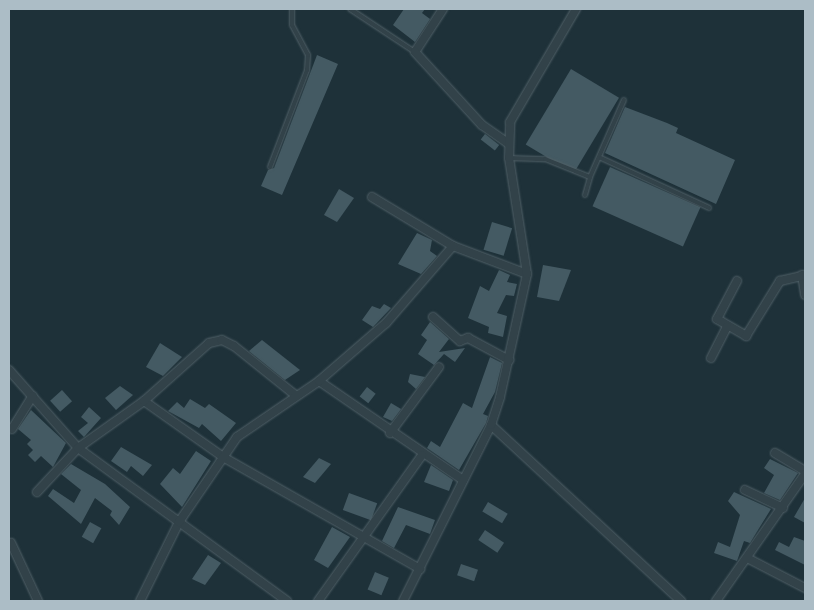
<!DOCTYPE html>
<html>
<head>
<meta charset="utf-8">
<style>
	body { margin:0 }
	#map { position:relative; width:814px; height:610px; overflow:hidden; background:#1e3139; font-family:"IBM Plex Sans",sans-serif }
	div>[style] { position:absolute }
	.building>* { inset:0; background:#445a63; transform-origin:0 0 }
	.roads { filter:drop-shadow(0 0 1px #506067) drop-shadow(0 0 1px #506067) }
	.lane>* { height:4px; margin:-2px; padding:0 2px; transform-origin:2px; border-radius:2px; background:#324249 }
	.street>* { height:8px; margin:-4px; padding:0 4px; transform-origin:4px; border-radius:4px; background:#324249 }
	span { translate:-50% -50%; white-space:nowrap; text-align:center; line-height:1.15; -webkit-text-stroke:5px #18272e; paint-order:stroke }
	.frame { position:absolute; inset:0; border:10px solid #acbdc6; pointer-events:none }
</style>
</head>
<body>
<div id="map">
	<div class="building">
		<i style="clip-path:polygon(404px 9px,425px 9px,422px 13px,430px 19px,415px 42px,393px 25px)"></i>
		<i style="clip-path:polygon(317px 55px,338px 64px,282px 195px,261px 186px,268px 170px,274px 168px)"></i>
		<i style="left:571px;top:69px;width:56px;height:88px;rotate:31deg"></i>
		<i style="clip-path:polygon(625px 107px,667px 123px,678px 128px,676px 133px,735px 160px,716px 204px,605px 153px)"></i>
		<i style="left:485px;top:134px;width:18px;height:7px;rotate:38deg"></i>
		<i style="left:610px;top:167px;width:99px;height:43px;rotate:24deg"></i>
		<i style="clip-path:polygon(339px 189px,354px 198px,337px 222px,324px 215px)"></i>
		<i style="left:492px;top:222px;width:21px;height:29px;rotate:17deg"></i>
		<i style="clip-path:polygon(417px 233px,432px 240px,430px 251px,437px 256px,421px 274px,398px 264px)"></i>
		<i style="clip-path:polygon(543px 265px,571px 270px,559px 301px,537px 297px)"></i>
		<i style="clip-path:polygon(499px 270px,510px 275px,507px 282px,517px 284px,514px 296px,506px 295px,497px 313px,507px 316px,503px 337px,488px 333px,489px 327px,468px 318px,480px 286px,489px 291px)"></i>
		<i style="clip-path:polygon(384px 304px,391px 308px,373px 327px,362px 320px,372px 306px,380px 309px)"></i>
		<i style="clip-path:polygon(430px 322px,449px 339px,439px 352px,465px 348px,455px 362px,444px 354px,434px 365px,418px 354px,427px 340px,421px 335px)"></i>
		<i style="clip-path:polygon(262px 340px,300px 370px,285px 380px,249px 351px)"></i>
		<i style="clip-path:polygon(160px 343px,182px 357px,163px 376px,146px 367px)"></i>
		<i style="clip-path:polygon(490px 357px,502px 363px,495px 392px,483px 414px,488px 416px,486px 423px,459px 470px,427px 448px,431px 441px,440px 447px,463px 403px,472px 408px)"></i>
		<i style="clip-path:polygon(410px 374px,425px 377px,416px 389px,408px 382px)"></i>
		<i style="clip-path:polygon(120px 386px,133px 395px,116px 410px,105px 398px)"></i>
		<i style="left:367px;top:387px;width:11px;height:12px;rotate:38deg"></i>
		<i style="left:62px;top:390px;width:15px;height:16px;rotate:48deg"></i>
		<i style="clip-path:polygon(190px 399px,205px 408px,209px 404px,236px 423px,221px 441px,202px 424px,199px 428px,168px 411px,177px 402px,184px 408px)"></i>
		<i style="clip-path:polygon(391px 403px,401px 409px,392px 421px,383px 417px)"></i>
		<i style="clip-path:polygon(89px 407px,101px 418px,84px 437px,78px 431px,88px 423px,81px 417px)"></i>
		<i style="clip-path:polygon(31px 410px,66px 443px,53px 467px,41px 456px,35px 462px,28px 455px,33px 450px,27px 444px,31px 440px,18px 429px)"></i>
		<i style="clip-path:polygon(121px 447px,152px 465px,143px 476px,131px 466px,127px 472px,111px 461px)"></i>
		<i style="clip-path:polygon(196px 451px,211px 461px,182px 507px,160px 484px,173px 468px,180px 474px)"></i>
		<i style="clip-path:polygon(319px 458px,331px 464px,315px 483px,303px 477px)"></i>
		<i style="clip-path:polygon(770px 459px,798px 473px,780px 500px,764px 493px,774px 475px,764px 468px)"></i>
		<i style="clip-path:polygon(71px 464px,105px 484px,130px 507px,119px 525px,110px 515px,112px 511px,95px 498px,81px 524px,48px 496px,53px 489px,74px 503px,81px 490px,61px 474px)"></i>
		<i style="clip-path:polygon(431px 465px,453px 480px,449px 491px,424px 482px)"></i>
		<i style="clip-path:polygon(734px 492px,771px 509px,750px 543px,744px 541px,737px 561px,714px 553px,718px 542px,730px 547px,740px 515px,728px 501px)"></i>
		<i style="left:349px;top:493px;width:30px;height:18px;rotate:20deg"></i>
		<i style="clip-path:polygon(805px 498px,805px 523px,794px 517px)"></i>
		<i style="left:488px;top:502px;width:23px;height:11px;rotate:31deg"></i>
		<i style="clip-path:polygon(398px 507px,435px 520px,430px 534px,406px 525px,394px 548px,382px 541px)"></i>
		<i style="left:90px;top:522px;width:13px;height:17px;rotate:29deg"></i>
		<i style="clip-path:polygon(332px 527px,350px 537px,328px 568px,314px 560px)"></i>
		<i style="left:485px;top:530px;width:23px;height:12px;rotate:34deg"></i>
		<i style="clip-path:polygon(794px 537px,805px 541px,805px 565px,775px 550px,779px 542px,789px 547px)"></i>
		<i style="clip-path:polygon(208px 555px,221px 563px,205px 585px,192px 579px)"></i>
		<i style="left:461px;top:564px;width:18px;height:12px;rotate:19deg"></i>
		<i style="left:375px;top:572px;width:15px;height:19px;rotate:23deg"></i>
	</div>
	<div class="roads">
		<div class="lane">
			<i style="left:350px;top:9px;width:78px;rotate:33.5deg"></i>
			<i style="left:509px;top:158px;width:36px;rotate:2deg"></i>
			<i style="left:545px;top:159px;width:48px;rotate:21.8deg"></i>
			<i style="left:590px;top:177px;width:84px;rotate:-66.2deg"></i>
			<i style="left:601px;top:158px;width:119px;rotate:24.8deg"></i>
			<i style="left:270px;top:167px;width:104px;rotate:-69.1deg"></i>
			<i style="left:307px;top:70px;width:15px;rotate:-86deg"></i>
			<i style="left:308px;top:55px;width:34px;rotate:-118deg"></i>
			<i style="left:292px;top:25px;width:16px;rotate:-90deg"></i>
			<i style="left:585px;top:195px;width:19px;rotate:-74deg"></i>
		</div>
		<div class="street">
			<i style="left:443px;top:9px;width:51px;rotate:123.1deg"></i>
			<i style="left:415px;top:52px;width:99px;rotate:47.5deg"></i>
			<i style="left:482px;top:125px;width:32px;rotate:35deg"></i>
			<i style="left:372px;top:197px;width:95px;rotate:31.2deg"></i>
			<i style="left:453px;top:246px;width:79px;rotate:20.7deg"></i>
			<i style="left:802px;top:275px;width:20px;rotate:81deg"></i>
			<i style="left:737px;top:281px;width:43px;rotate:117.8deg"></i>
			<i style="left:717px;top:319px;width:34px;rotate:30deg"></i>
			<i style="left:746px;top:336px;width:65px;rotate:-58.3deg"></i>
			<i style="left:780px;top:281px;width:26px;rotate:-13deg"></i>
			<i style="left:433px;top:317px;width:36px;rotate:42deg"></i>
			<i style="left:460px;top:341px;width:9px;rotate:-21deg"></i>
			<i style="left:468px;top:338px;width:47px;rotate:28.2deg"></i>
			<i style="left:711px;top:358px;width:35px;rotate:-63deg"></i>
			<i style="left:9px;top:370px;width:104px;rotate:48.5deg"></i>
			<i style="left:78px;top:448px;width:259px;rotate:36.2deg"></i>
			<i style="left:319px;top:381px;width:175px;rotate:34.5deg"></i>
			<i style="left:144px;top:401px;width:97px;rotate:35.3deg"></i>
			<i style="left:223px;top:457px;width:227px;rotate:29.6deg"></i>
			<i style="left:491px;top:425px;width:259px;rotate:42.8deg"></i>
			<i style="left:12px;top:429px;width:39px;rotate:-58deg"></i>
			<i style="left:390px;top:433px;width:82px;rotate:-53.4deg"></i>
			<i style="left:775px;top:453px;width:35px;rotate:31deg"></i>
			<i style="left:745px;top:490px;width:42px;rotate:25.3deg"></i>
			<i style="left:37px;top:492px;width:60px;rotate:-47deg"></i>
			<i style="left:78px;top:448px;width:81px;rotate:-35.5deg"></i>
			<i style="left:144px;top:401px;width:87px;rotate:-41.7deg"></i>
			<i style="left:209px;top:343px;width:13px;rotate:-13deg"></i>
			<i style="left:222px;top:340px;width:13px;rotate:27deg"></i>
			<i style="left:234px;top:346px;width:77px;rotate:38.7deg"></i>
			<i style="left:11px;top:543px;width:64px;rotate:65deg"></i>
			<i style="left:749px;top:559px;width:63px;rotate:27.4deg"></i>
			<i style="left:140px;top:601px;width:88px;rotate:-63.7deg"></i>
			<i style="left:179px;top:522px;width:103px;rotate:-55.7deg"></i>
			<i style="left:237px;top:437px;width:99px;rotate:-34.3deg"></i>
			<i style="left:319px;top:381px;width:89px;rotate:-40.9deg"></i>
			<i style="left:386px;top:323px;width:102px;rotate:-49deg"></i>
			<i style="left:318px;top:601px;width:179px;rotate:-54.5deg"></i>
			<i style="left:403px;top:601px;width:197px;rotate:-63.4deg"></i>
			<i style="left:491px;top:425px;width:29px;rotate:-72deg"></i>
			<i style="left:500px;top:397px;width:126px;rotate:-77.6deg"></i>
			<i style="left:527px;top:274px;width:117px;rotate:-98.8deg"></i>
			<i style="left:509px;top:158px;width:36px;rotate:-88deg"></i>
			<i style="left:510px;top:122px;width:131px;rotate:-59.7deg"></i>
			<i style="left:716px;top:601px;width:155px;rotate:-55deg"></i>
		</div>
	</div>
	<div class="frame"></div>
</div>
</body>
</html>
